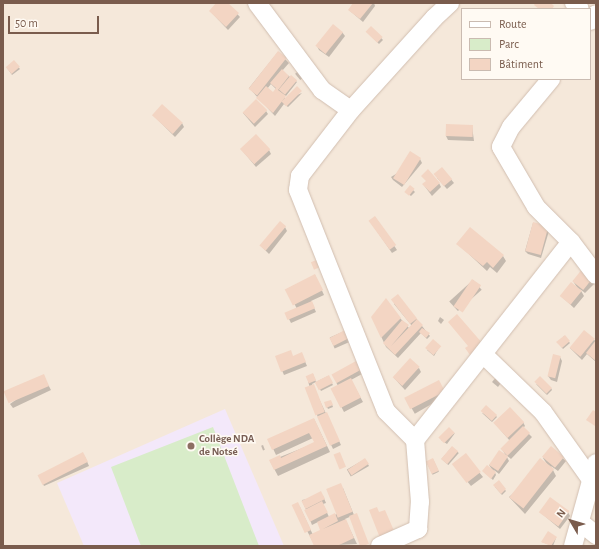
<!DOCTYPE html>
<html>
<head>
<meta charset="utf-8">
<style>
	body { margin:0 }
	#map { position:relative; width:599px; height:549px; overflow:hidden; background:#fdf6ec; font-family:"Alegreya Sans",sans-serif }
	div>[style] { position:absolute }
	.residential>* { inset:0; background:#f5e8da }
	.education>* { inset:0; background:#f3e8fa }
	.green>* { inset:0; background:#d8ecc9 }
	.shadow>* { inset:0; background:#0003; transform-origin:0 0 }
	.building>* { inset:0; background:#f3d5c3; transform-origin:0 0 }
	.roads { filter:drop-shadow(0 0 1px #d1beb0) drop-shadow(0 0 1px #d1beb0) }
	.minor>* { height:18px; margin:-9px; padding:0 9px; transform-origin:9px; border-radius:9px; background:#fff }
	.dots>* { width:11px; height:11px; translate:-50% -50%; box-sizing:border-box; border:2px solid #fffaf3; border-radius:50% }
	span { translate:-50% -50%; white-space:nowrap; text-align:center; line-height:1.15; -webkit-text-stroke:3px #fffaf3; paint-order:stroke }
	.education-label { font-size:11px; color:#785e54; font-weight:700 }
	.left { translate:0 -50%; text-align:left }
	.frame { position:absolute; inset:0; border:4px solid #7a5c4d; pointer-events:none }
	.legend { position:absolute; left:461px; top:8px; width:130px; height:72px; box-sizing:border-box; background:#fffaf3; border:1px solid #cabbb1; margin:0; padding:5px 7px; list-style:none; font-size:12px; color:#7a5c4d }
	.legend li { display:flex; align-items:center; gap:8px; height:20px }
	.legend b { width:20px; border:1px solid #cabbb1 }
	.north { position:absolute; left:551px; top:501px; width:40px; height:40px; -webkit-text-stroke:3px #fffaf3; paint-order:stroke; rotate:308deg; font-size:11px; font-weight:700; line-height:16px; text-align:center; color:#7a5c4d }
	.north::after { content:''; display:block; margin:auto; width:14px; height:18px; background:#7a5c4d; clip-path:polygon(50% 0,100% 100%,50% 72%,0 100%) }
	.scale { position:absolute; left:8px; top:16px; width:91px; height:18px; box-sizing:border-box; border:2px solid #7a5c4d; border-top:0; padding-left:5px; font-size:12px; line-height:14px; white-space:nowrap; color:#7a5c4d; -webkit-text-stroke:3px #fffaf3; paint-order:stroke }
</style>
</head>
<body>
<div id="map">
	<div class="residential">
		<i style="clip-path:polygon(evenodd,3px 3px,596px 3px,596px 546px,3px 546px,3px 3px,462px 9px,590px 9px,590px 79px,462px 79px,462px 9px)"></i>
	</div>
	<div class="education">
		<i style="clip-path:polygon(225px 409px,284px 546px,84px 546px,57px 483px)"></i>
	</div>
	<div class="green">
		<i style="clip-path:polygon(213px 427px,259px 546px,141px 546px,111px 467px)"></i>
	</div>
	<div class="shadow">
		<i style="clip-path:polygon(218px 3px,227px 3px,240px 17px,228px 30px,210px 11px)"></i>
		<i style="clip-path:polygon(354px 3px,374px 3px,375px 6px,363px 22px,349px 10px)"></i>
		<i style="clip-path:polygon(371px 27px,383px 40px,379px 44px,368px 33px)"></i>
		<i style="clip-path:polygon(342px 32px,345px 36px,329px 57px,319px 50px,317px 46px)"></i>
		<i style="clip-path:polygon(evenodd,278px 52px,289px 63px,282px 71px,297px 82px,286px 96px,280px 93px,286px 99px,302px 93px,288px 107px,284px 104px,275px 116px,249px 88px,278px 52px,271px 84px,276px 89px,273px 94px,267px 89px,271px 84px)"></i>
		<i style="clip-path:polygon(14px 62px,20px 69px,12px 75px,7px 68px)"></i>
		<i style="left:302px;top:68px;width:8px;height:9px;rotate:50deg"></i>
		<i style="clip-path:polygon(266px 111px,268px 114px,255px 127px,243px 113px)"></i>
		<i style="clip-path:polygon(153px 115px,182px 123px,184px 127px,175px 137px)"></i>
		<i style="clip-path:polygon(472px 126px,474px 141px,448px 140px,446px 136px)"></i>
		<i style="clip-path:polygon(241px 149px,269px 150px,271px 154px,256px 167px)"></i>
		<i style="clip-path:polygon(420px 159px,422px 163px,402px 187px,393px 180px,391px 177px)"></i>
		<i style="clip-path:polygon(442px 168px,454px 183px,447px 189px,437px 178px)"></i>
		<i style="clip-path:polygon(439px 183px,441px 187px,432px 196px,423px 184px)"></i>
		<i style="clip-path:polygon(410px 187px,415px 192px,411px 196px,407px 193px)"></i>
		<i style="clip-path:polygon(375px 217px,397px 250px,392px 253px,372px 224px)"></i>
		<i style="clip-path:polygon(533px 223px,549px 231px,541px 258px,528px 254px,525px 251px)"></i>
		<i style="clip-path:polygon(285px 227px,287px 231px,269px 254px,261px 246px)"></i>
		<i style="clip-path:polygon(458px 244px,503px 256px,506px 261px,497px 273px,490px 267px,487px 271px)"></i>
		<i style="clip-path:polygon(584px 269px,596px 282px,585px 293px,580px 289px,584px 296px,574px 308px,561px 296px,578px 289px,573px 281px)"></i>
		<i style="clip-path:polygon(315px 275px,324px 295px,311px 301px,316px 312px,291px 323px,289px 319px,297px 309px,287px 289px)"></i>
		<i style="left:473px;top:280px;width:13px;height:32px;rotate:48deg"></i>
		<i style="clip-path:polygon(398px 296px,430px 336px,427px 339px,421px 333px,398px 358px,386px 347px,372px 317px,400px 318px,409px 328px,412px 326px,394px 304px)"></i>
		<i style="clip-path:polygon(440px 317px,444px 320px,441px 324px,438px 321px)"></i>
		<i style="left:349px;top:329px;width:12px;height:21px;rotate:66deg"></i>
		<i style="clip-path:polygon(564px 336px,570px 343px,563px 349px,559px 344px)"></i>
		<i style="clip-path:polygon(594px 340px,596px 341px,596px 362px,587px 354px,582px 360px,570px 348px)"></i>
		<i style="clip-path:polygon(440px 346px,434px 356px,427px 350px)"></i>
		<i style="clip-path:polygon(276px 357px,303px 357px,307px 366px,284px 375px)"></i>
		<i style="clip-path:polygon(560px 357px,562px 361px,557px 382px,551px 380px,548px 376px)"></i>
		<i style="clip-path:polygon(358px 366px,362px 374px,351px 380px,363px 402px,344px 412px,332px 389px,338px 386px,336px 382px)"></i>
		<i style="clip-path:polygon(419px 368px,421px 372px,405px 390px,394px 378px)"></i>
		<i style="clip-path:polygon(313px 374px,316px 382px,328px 376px,333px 385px,321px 391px,316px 382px,312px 384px,341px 445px,333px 449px,317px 415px,307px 377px)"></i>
		<i style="clip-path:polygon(498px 375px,503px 380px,498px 387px,492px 382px)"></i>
		<i style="clip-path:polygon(45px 379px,51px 390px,13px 408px,10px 404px)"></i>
		<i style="left:438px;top:382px;width:16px;height:36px;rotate:60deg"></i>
		<i style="clip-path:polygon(536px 384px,551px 388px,552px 390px,547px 395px)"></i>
		<i style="clip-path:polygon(331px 402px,333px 407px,328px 409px,327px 407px)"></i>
		<i style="clip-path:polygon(482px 413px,496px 416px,497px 417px,492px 422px)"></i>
		<i style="clip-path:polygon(314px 419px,330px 452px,278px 476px,270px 461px,315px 443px,313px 438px,276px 455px,269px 440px)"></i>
		<i style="clip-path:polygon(523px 422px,525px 426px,523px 428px,532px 437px,511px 459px,506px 455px,509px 461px,499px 474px,494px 470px,496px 475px,493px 480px,483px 471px,493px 471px,489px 465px,506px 456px,502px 449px,510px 441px,497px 426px)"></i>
		<i style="clip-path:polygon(455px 433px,447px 444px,441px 440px)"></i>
		<i style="left:263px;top:445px;width:5px;height:2px;rotate:68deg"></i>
		<i style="left:452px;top:447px;width:9px;height:16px;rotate:41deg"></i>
		<i style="clip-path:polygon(551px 448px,566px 461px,558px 471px,551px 466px,556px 476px,525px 514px,509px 497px,547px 464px,543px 458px)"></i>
		<i style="clip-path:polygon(465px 455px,483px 477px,471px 486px,456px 468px)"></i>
		<i style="clip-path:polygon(85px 457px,89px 466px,44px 486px,42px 482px)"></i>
		<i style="left:365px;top:459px;width:8px;height:21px;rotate:60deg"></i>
		<i style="left:433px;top:459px;width:14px;height:7px;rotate:65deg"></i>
		<i style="clip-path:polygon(498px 482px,506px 491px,502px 495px,495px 487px)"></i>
		<i style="clip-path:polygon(343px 488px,354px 515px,345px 519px,357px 544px,315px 546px,294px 506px,300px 507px,313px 535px,322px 531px,318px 522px,312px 525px,302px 500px,323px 496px,326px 503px,323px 504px,329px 517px,337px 514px)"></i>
		<i style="clip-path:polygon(540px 512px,568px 512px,570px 516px,560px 529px)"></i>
		<i style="clip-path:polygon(556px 538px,553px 546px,542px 542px)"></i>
	</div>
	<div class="building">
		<i style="clip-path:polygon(216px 3px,228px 3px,239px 13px,226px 27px,209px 11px)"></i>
		<i style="clip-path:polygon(353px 3px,373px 3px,360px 19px,348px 10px)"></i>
		<i style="clip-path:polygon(535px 3px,551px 3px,554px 6px,552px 9px,539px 9px,534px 5px)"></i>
		<i style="left:333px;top:24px;width:13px;height:28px;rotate:39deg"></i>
		<i style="left:371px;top:26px;width:16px;height:8px;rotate:43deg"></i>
		<i style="left:278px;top:51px;width:11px;height:48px;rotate:38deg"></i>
		<i style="left:14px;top:60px;width:9px;height:11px;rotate:49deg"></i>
		<i style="clip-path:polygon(282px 69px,289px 76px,278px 90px,286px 96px,273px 113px,256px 98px,266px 86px,273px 92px,276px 88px,270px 83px)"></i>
		<i style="left:291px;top:75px;width:8px;height:19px;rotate:40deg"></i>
		<i style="left:297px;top:86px;width:7px;height:22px;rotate:45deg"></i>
		<i style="left:256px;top:99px;width:16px;height:19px;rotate:45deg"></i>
		<i style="left:162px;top:104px;width:28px;height:15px;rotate:42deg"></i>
		<i style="left:446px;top:124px;width:27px;height:12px;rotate:2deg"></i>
		<i style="left:256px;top:134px;width:21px;height:22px;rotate:47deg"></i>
		<i style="left:410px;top:151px;width:13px;height:32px;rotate:32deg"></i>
		<i style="left:442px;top:167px;width:16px;height:11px;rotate:50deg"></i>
		<i style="clip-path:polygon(428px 169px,440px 183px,430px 192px,422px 184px,426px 181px,421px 176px)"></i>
		<i style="left:410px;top:185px;width:6px;height:9px;rotate:39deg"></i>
		<i style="left:375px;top:216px;width:36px;height:8px;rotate:54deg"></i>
		<i style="left:280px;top:221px;width:8px;height:32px;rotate:40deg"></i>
		<i style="left:533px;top:222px;width:16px;height:30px;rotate:15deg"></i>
		<i style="clip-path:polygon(470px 227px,504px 255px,493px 268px,487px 262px,483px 266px,456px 244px)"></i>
		<i style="left:321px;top:258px;width:8px;height:11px;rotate:67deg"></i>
		<i style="left:583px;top:268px;width:14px;height:17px;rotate:39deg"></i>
		<i style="left:315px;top:274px;width:18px;height:34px;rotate:63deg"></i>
		<i style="left:472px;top:279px;width:11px;height:33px;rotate:34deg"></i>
		<i style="left:571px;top:282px;width:14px;height:18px;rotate:39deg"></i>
		<i style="left:398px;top:294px;width:31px;height:9px;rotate:52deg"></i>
		<i style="clip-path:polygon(386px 298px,401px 318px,381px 338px,371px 317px)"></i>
		<i style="left:312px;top:301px;width:8px;height:30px;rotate:67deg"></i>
		<i style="clip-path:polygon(457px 314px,483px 344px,470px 355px,465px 348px,468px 346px,448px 322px)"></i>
		<i style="clip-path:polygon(417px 319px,423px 325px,395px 355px,383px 343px,402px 320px,409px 325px,391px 346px)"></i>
		<i style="left:349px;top:328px;width:9px;height:22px;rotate:63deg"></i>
		<i style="clip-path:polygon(422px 328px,430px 333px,426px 338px,419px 332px)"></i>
		<i style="left:584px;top:330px;width:14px;height:23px;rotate:39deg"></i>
		<i style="clip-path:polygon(565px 335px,570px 341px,562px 348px,556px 342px)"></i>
		<i style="left:433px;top:339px;width:11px;height:12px;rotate:41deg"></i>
		<i style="clip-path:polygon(596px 340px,596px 361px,586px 353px)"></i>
		<i style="clip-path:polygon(291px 350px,293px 356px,302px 352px,306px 362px,281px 372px,275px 356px)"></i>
		<i style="left:553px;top:354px;width:8px;height:23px;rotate:14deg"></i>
		<i style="left:410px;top:358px;width:13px;height:26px;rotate:42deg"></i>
		<i style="left:356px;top:361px;width:10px;height:28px;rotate:61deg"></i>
		<i style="left:313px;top:373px;width:8px;height:8px;rotate:67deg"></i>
		<i style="left:44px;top:374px;width:13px;height:44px;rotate:67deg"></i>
		<i style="left:329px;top:375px;width:9px;height:16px;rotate:63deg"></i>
		<i style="left:540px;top:376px;width:17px;height:8px;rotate:45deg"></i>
		<i style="left:351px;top:378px;width:22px;height:23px;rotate:63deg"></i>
		<i style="left:439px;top:380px;width:13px;height:39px;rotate:63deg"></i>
		<i style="left:314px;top:384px;width:30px;height:10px;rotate:69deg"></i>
		<i style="clip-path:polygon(331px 400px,333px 405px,326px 408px,324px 402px)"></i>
		<i style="left:486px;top:405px;width:15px;height:8px;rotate:42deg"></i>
		<i style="left:510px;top:407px;width:21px;height:23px;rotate:47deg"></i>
		<i style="clip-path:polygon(593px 410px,596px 412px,595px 426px,586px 420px)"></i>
		<i style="left:327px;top:412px;width:32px;height:11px;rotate:66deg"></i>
		<i style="clip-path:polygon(314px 418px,327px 446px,274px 470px,269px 460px,280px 455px,281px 458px,314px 442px,309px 433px,272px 450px,267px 439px)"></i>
		<i style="left:523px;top:426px;width:10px;height:32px;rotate:45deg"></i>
		<i style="left:449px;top:427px;width:8px;height:15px;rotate:45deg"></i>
		<i style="left:452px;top:446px;width:8px;height:17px;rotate:40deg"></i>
		<i style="left:551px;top:446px;width:17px;height:14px;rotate:40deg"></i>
		<i style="left:499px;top:450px;width:11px;height:18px;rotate:34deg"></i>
		<i style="left:83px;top:452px;width:11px;height:51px;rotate:63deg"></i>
		<i style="left:340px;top:452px;width:16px;height:7px;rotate:68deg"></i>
		<i style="left:466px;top:453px;width:24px;height:18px;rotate:52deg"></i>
		<i style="left:365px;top:458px;width:7px;height:21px;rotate:56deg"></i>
		<i style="left:433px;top:458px;width:14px;height:8px;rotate:65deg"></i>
		<i style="left:540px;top:458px;width:18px;height:50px;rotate:38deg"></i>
		<i style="clip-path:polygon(487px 465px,496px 472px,491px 479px,482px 471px)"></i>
		<i style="clip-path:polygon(499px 480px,506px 489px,501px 494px,493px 485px)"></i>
		<i style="left:341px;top:483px;width:31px;height:16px;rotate:68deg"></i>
		<i style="left:321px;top:491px;width:9px;height:22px;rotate:63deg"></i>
		<i style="left:550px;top:497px;width:24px;height:19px;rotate:36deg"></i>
		<i style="left:322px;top:501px;width:13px;height:20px;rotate:63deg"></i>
		<i style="left:298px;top:502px;width:31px;height:7px;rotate:65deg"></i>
		<i style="clip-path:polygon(377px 507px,379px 512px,385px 510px,395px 533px,380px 538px,369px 510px)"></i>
		<i style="clip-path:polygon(335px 513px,338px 521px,323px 529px,346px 519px,354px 538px,337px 546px,314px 546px,309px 535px,320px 530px,317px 522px)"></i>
		<i style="clip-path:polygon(357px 513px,369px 544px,363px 546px,360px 546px,349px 516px)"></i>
		<i style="clip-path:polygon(548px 531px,557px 537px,551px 546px,541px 542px)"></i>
	</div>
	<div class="roads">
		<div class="minor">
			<i style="left:257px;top:3px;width:109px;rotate:53.2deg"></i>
			<i style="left:322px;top:90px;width:35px;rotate:35deg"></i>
			<i style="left:574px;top:3px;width:8px;rotate:45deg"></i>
			<i style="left:590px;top:21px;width:9px;rotate:-49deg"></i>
			<i style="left:551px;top:79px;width:62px;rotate:129.8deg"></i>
			<i style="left:511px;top:127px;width:22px;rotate:117deg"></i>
			<i style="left:501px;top:147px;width:69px;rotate:59.7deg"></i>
			<i style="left:536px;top:207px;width:49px;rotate:45deg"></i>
			<i style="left:571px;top:242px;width:41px;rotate:52.9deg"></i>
			<i style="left:484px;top:355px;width:82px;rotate:44deg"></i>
			<i style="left:543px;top:412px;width:85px;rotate:54.6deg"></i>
			<i style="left:415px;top:440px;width:41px;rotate:-135deg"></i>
			<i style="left:386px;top:411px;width:238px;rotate:-111.7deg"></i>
			<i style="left:298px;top:190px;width:14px;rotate:-82deg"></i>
			<i style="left:300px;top:176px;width:83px;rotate:-52.3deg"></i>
			<i style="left:351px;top:110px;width:124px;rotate:-47.9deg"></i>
			<i style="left:434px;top:18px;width:22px;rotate:-43deg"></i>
			<i style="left:580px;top:522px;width:21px;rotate:39deg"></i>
			<i style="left:380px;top:546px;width:42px;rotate:-24.1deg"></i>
			<i style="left:418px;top:529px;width:27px;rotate:-86deg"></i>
			<i style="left:420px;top:502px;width:62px;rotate:-94.6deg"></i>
			<i style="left:415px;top:440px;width:252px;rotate:-51.8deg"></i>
			<i style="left:573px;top:546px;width:86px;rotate:-74.5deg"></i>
		</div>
	</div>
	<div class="dots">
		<i style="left:191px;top:446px;background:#8d6e63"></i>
	</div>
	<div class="education-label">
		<span class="left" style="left:199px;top:446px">Collège NDA<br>de Notsé</span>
	</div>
	<div class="frame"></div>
	<ul class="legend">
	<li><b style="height:5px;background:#fff"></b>Route</li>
	<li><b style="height:11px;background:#d8ecc9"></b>Parc</li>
	<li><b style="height:11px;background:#f3d5c3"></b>Bâtiment</li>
	</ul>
	<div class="north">N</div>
	<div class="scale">50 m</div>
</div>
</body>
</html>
